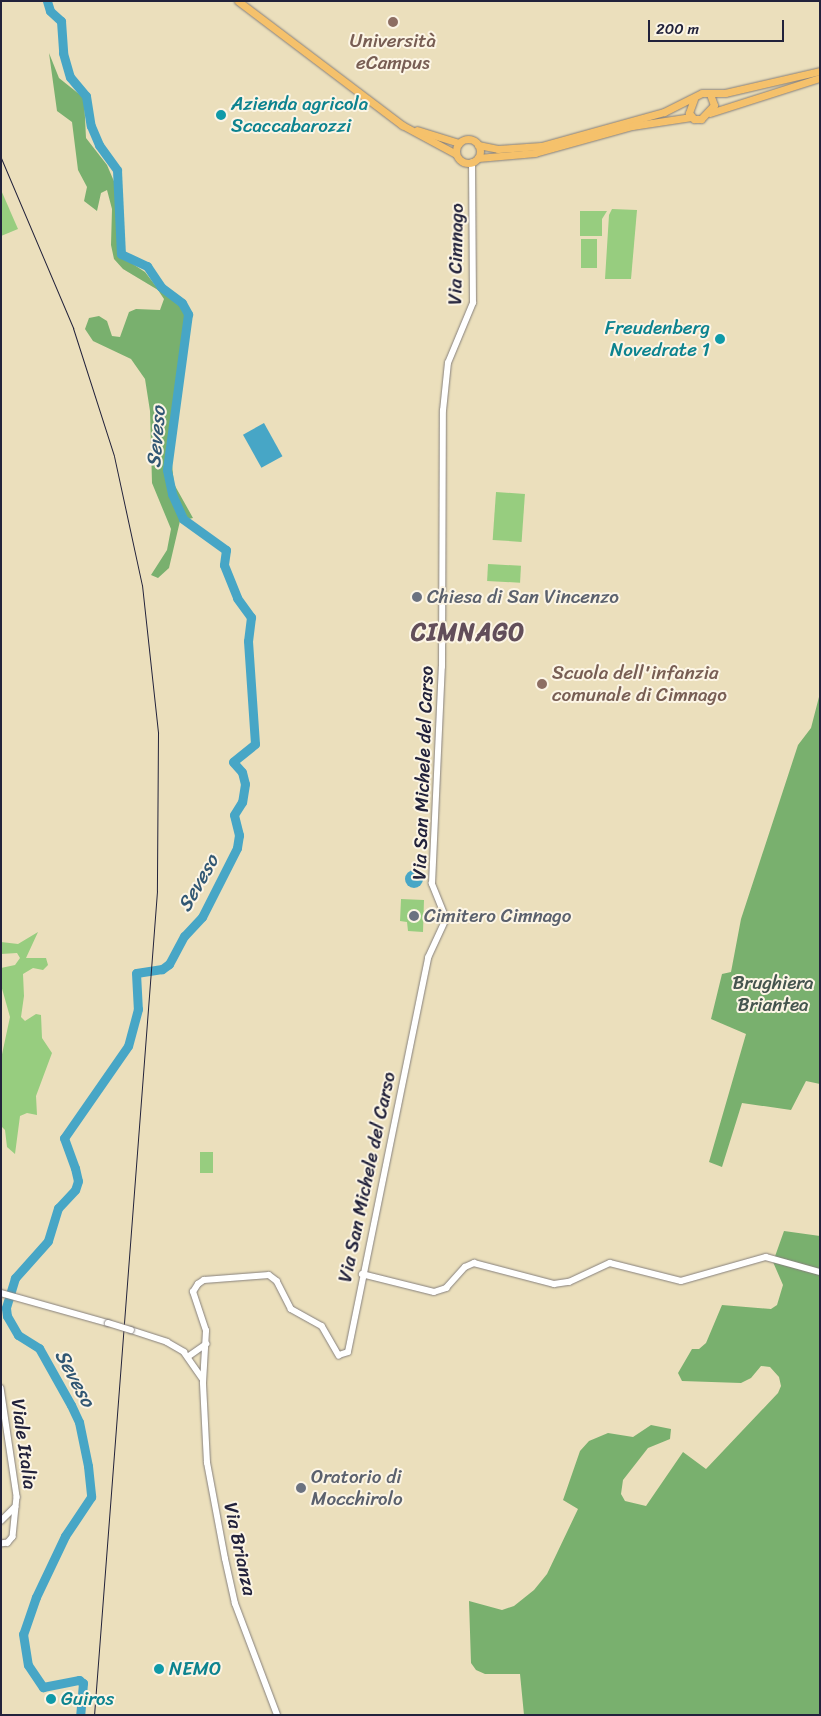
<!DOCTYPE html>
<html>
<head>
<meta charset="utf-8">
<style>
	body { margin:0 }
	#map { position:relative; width:821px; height:1716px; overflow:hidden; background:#ebdfbc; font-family:Sriracha,sans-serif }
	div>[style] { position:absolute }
	.green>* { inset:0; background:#97cd7f; transform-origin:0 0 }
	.forest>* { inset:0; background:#79b06e }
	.water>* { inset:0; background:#47a6c6; transform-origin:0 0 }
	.round { border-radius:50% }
	.river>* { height:9px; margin:-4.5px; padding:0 4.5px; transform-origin:4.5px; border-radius:4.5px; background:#47a6c6 }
	.roads { filter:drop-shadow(0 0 1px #86807c) drop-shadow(0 0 1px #86807c) }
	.minor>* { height:5.5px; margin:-2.75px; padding:0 2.75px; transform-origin:2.75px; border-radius:2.75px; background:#fff }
	.major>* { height:7px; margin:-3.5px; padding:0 3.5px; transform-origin:3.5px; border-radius:3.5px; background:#f5c16b }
	.major>.ring { margin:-3.5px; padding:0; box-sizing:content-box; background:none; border:7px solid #f5c16b; border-radius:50% }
	.rail>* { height:1px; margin:-0.5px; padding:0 0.5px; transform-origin:0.5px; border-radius:0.5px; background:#22223b }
	.bridges { filter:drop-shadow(0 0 1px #86807c) drop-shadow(0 0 1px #86807c) }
	.minor-bridge>* { height:5.5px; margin:-2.75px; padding:0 2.75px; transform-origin:2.75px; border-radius:2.75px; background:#fff }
	.dots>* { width:14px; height:14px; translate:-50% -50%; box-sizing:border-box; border:2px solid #fcf5e5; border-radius:50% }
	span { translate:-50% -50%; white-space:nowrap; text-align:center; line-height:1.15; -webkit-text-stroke:4px #fcf5e5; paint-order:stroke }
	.education-label { font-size:19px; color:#785e54 }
	.left { translate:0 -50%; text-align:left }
	.culture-label { font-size:19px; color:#0d838f }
	.right { translate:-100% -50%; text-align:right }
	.street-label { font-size:19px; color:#22223b }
	.worship-label { font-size:19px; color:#5b616d }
	.park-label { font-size:19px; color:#45554f }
	.water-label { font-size:20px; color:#315773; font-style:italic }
	.district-label { font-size:24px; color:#624e5a; font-weight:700; letter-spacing:1px }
	.frame { position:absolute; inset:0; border:2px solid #22223b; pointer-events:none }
	.scale { position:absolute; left:648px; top:20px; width:136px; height:22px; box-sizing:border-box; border:2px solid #22223b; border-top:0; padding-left:6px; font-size:15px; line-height:18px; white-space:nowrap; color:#22223b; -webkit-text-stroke:4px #fcf5e5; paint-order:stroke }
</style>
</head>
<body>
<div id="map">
	<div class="green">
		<i style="clip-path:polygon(1px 190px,18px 229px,1px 236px)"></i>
		<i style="clip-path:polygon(612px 209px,637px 210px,631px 279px,605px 279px,609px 215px)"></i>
		<i style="clip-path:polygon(580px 211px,607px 211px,602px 219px,602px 236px,580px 236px)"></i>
		<i style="left:581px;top:239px;width:16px;height:29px"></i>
		<i style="left:496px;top:492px;width:29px;height:48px;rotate:4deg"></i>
		<i style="left:488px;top:564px;width:33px;height:17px;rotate:3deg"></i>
		<i style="clip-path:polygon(401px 899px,424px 900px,423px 932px,408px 931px,407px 922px,400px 921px)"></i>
		<i style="clip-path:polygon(38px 932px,26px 958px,46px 958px,48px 965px,43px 970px,33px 968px,23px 974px,24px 996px,21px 1017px,25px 1021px,36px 1014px,41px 1015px,42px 1038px,52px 1053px,36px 1096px,37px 1115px,27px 1113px,20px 1116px,15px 1154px,7px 1147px,5px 1130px,1px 1126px,1px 1059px,10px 1017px,1px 985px,1px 968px,15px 965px,20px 958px,17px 953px,1px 954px,1px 942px,18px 944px)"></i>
		<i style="left:200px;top:1152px;width:13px;height:21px"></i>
	</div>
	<div class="forest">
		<i style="clip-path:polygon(49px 53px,59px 78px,84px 98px,86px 138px,107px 165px,116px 186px,119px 255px,145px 272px,155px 285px,177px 300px,187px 318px,185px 337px,187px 338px,171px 455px,174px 484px,193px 518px,180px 521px,169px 568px,158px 578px,151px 575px,167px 550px,171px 529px,152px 483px,150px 411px,145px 379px,131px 359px,93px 341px,85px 329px,89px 318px,99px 316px,107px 321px,112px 336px,120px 337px,129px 312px,136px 309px,160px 310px,164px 299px,158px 290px,123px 269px,114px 259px,111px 245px,112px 209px,107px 190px,101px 193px,97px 211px,84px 201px,87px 187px,78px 170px,72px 122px,57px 111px)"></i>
		<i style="clip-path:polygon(820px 693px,820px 1084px,806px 1081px,791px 1110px,742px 1103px,722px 1167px,709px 1162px,746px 1034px,711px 1019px,722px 974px,731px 972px,741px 919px,798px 745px,811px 728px)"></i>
		<i style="clip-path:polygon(784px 1231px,820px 1236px,820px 1715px,524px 1715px,520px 1674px,485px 1674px,476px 1670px,471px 1663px,469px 1601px,502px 1610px,514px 1606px,534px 1590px,547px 1574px,578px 1509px,563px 1500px,580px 1451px,589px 1441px,608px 1433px,633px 1437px,651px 1425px,671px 1429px,670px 1439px,648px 1448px,623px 1480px,621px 1494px,625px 1501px,646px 1506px,683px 1452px,706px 1469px,778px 1393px,781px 1386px,779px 1377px,770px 1367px,761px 1366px,751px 1378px,741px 1383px,682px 1381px,678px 1373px,692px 1349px,699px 1349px,706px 1343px,722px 1305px,771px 1309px,777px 1305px,783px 1285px,773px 1262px)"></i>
	</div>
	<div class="water">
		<i style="left:264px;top:423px;width:38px;height:24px;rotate:61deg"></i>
		<i class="round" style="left:405px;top:870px;width:18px;height:18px"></i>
	</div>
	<div class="river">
		<i style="left:47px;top:1px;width:10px;rotate:73deg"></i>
		<i style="left:50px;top:11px;width:15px;rotate:42deg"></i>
		<i style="left:61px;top:21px;width:32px;rotate:86deg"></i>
		<i style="left:63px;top:53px;width:25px;rotate:74deg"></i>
		<i style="left:70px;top:77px;width:25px;rotate:50deg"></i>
		<i style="left:86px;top:96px;width:30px;rotate:81deg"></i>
		<i style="left:91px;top:126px;width:21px;rotate:67deg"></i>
		<i style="left:99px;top:145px;width:31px;rotate:54deg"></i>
		<i style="left:117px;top:170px;width:84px;rotate:87.3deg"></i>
		<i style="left:121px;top:254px;width:29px;rotate:25deg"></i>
		<i style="left:147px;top:266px;width:25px;rotate:56deg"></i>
		<i style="left:161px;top:287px;width:26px;rotate:37deg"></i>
		<i style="left:182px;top:303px;width:13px;rotate:61deg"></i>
		<i style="left:188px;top:314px;width:157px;rotate:97.7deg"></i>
		<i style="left:167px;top:470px;width:25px;rotate:78deg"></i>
		<i style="left:172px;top:494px;width:27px;rotate:66deg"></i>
		<i style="left:183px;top:519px;width:53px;rotate:35.8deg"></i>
		<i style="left:226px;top:550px;width:15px;rotate:98deg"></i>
		<i style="left:224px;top:565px;width:35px;rotate:68deg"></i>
		<i style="left:237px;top:598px;width:24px;rotate:54deg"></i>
		<i style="left:251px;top:617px;width:24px;rotate:97deg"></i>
		<i style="left:248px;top:641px;width:103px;rotate:86.1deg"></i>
		<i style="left:255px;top:744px;width:28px;rotate:141deg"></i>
		<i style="left:233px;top:762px;width:13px;rotate:48deg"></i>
		<i style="left:242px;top:772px;width:12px;rotate:76deg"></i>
		<i style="left:245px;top:784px;width:18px;rotate:99deg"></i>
		<i style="left:242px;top:802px;width:15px;rotate:122deg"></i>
		<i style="left:234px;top:815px;width:21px;rotate:76deg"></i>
		<i style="left:239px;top:835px;width:13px;rotate:99deg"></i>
		<i style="left:237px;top:848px;width:77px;rotate:116.9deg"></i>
		<i style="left:202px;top:917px;width:26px;rotate:133deg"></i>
		<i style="left:184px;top:936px;width:32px;rotate:118deg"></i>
		<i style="left:169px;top:964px;width:9px;rotate:144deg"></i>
		<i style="left:162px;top:969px;width:26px;rotate:171deg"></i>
		<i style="left:136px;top:973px;width:36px;rotate:87deg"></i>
		<i style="left:138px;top:1009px;width:38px;rotate:105deg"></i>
		<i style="left:128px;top:1046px;width:112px;rotate:124.8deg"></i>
		<i style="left:64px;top:1138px;width:32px;rotate:70deg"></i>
		<i style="left:75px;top:1168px;width:13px;rotate:77deg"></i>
		<i style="left:78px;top:1181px;width:9px;rotate:108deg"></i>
		<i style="left:75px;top:1190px;width:25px;rotate:133deg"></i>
		<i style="left:58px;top:1208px;width:34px;rotate:107deg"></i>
		<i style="left:48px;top:1241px;width:50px;rotate:131.7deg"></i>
		<i style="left:15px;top:1278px;width:31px;rotate:107deg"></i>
		<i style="left:6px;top:1308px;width:8px;rotate:83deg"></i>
		<i style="left:7px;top:1316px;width:22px;rotate:60deg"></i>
		<i style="left:18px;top:1335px;width:25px;rotate:32deg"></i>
		<i style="left:39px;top:1348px;width:65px;rotate:60.7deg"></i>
		<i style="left:71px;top:1405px;width:19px;rotate:65deg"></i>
		<i style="left:79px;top:1422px;width:45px;rotate:78.4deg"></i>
		<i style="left:88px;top:1466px;width:31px;rotate:84deg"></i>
		<i style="left:91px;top:1497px;width:47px;rotate:123.7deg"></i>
		<i style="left:65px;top:1536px;width:68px;rotate:115.4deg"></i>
		<i style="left:36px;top:1597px;width:39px;rotate:109deg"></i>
		<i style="left:23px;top:1634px;width:31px;rotate:81deg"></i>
		<i style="left:28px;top:1665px;width:27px;rotate:56deg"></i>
		<i style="left:43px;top:1687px;width:37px;rotate:-11deg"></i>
		<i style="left:79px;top:1680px;width:5px;rotate:37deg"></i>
		<i style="left:83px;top:1683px;width:32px;rotate:95deg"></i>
	</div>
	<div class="roads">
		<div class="minor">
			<i style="left:362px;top:1274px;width:74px;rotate:14deg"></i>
			<i style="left:434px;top:1292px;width:13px;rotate:-18deg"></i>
			<i style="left:446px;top:1288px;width:28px;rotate:-48deg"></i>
			<i style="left:465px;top:1267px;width:10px;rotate:-24deg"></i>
			<i style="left:474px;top:1263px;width:83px;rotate:14.7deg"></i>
			<i style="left:554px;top:1284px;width:15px;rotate:-8deg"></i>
			<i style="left:569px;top:1282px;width:45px;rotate:-24.9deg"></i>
			<i style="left:610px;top:1263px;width:73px;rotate:14.2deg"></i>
			<i style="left:681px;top:1281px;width:88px;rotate:-15.8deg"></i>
			<i style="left:766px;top:1257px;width:56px;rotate:15.5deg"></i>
			<i style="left:1px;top:1293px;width:111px;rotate:15.7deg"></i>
			<i style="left:131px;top:1330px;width:38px;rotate:18deg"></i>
			<i style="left:167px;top:1342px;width:20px;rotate:30deg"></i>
			<i style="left:184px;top:1352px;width:32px;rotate:55deg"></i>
			<i style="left:189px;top:1356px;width:21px;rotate:-35deg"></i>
			<i style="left:1px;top:1388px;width:110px;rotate:81.6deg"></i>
			<i style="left:17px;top:1497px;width:40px;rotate:95.7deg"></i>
			<i style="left:13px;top:1537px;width:8px;rotate:130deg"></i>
			<i style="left:8px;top:1543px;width:7px;rotate:172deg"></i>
			<i style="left:1px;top:1521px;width:20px;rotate:-45deg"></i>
			<i style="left:277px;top:1715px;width:119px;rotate:-110.7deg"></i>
			<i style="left:235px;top:1604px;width:46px;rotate:-102.5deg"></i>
			<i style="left:225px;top:1559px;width:98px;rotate:-100.6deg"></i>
			<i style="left:207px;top:1463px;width:80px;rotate:-92.9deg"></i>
			<i style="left:203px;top:1383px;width:52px;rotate:-86.7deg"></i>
			<i style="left:206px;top:1331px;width:41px;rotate:-108.4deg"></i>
			<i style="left:193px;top:1292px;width:9px;rotate:-58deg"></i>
			<i style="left:198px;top:1284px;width:7px;rotate:-34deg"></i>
			<i style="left:204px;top:1280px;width:65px;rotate:-4.4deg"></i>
			<i style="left:269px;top:1275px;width:10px;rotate:37deg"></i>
			<i style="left:277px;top:1281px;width:31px;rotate:63deg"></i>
			<i style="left:291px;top:1309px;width:35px;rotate:29deg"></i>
			<i style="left:322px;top:1326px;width:34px;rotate:60deg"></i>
			<i style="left:339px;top:1355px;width:9px;rotate:-18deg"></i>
			<i style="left:348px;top:1352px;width:402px;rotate:-78.5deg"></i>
			<i style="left:428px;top:958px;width:43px;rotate:-65.2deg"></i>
			<i style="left:446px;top:919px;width:38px;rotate:-112deg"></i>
			<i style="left:432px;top:884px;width:217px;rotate:-87.4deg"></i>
			<i style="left:442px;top:667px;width:256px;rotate:-89.8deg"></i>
			<i style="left:443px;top:411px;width:48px;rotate:-84.1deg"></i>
			<i style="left:448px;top:363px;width:65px;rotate:-67.4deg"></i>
			<i style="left:473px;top:303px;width:140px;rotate:-90.4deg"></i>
		</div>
		<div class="major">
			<i style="left:238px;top:1px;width:206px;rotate:37.1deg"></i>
			<i style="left:402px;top:125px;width:61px;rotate:28.2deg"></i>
			<i style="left:694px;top:99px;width:15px;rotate:110deg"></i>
			<i style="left:689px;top:113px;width:8px;rotate:50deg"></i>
			<i style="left:694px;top:119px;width:7px"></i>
			<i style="left:701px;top:119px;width:19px;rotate:-47deg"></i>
			<i style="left:714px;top:105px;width:12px;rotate:-110deg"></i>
			<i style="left:710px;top:113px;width:115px;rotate:-17.7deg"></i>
			<i style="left:417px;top:130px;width:44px;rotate:17.2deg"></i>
			<i class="ring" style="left:456px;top:139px;width:17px;height:17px"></i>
			<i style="left:478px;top:145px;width:20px;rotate:11deg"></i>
			<i style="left:498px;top:149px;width:43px;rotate:-4deg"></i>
			<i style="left:541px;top:146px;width:128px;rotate:-15.5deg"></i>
			<i style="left:664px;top:112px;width:42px;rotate:-26.6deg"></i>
			<i style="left:702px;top:93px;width:23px"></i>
			<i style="left:725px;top:93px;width:98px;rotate:-13deg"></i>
			<i style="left:478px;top:158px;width:57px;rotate:-5deg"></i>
			<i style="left:535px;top:153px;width:101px;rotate:-15.6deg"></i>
			<i style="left:632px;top:126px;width:60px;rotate:-8.7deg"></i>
		</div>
	</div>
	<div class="rail">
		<i style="left:1px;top:158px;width:185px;rotate:67deg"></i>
		<i style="left:73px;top:328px;width:134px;rotate:72.2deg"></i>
		<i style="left:114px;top:456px;width:132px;rotate:77.8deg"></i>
		<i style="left:142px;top:585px;width:149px;rotate:83.8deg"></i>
		<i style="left:158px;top:733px;width:158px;rotate:90.4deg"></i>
		<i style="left:157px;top:891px;width:826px;rotate:94.37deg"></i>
	</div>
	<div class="bridges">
		<div class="minor-bridge">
			<i style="left:108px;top:1323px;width:24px;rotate:17deg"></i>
		</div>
	</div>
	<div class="dots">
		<i style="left:393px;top:22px;background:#8d6e63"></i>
		<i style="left:221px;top:115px;background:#0f9aa8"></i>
		<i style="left:720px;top:339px;background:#0f9aa8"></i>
		<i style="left:417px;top:597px;background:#6b7280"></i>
		<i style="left:542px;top:684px;background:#8d6e63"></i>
		<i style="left:414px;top:916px;background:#6b7280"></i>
		<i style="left:301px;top:1488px;background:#6b7280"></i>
		<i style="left:159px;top:1669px;background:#0f9aa8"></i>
		<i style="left:51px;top:1699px;background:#0f9aa8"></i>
	</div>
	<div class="education-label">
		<span style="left:393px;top:52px">Università<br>eCampus</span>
		<span class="left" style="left:552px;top:684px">Scuola dell'infanzia<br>comunale di Cimnago</span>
	</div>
	<div class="culture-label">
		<span class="left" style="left:231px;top:115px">Azienda agricola<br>Scaccabarozzi</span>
		<span class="right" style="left:710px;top:339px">Freudenberg<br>Novedrate 1</span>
		<span class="left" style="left:169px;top:1669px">NEMO</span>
		<span class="left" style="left:61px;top:1699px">Guiros</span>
	</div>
	<div class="street-label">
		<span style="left:456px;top:254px;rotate:-89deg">Via Cimnago</span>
		<span style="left:423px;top:773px;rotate:-88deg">Via San Michele del Carso</span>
		<span style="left:367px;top:1177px;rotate:-78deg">Via San Michele del Carso</span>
		<span style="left:24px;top:1444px;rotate:82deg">Viale Italia</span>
		<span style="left:240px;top:1549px;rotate:78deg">Via Brianza</span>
	</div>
	<div class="worship-label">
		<span class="left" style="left:427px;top:597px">Chiesa di San Vincenzo</span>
		<span class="left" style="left:424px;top:916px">Cimitero Cimnago</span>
		<span class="left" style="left:311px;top:1488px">Oratorio di<br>Mocchirolo</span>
	</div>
	<div class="park-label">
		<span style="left:773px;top:994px">Brughiera<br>Briantea</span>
	</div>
	<div class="water-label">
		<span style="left:156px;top:437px;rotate:-85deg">Seveso</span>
		<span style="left:198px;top:883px;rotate:-60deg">Seveso</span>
		<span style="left:75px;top:1378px;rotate:62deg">Seveso</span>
	</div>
	<div class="district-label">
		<span style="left:468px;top:633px">CIMNAGO</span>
	</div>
	<div class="frame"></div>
	<div class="scale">200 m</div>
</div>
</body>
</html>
